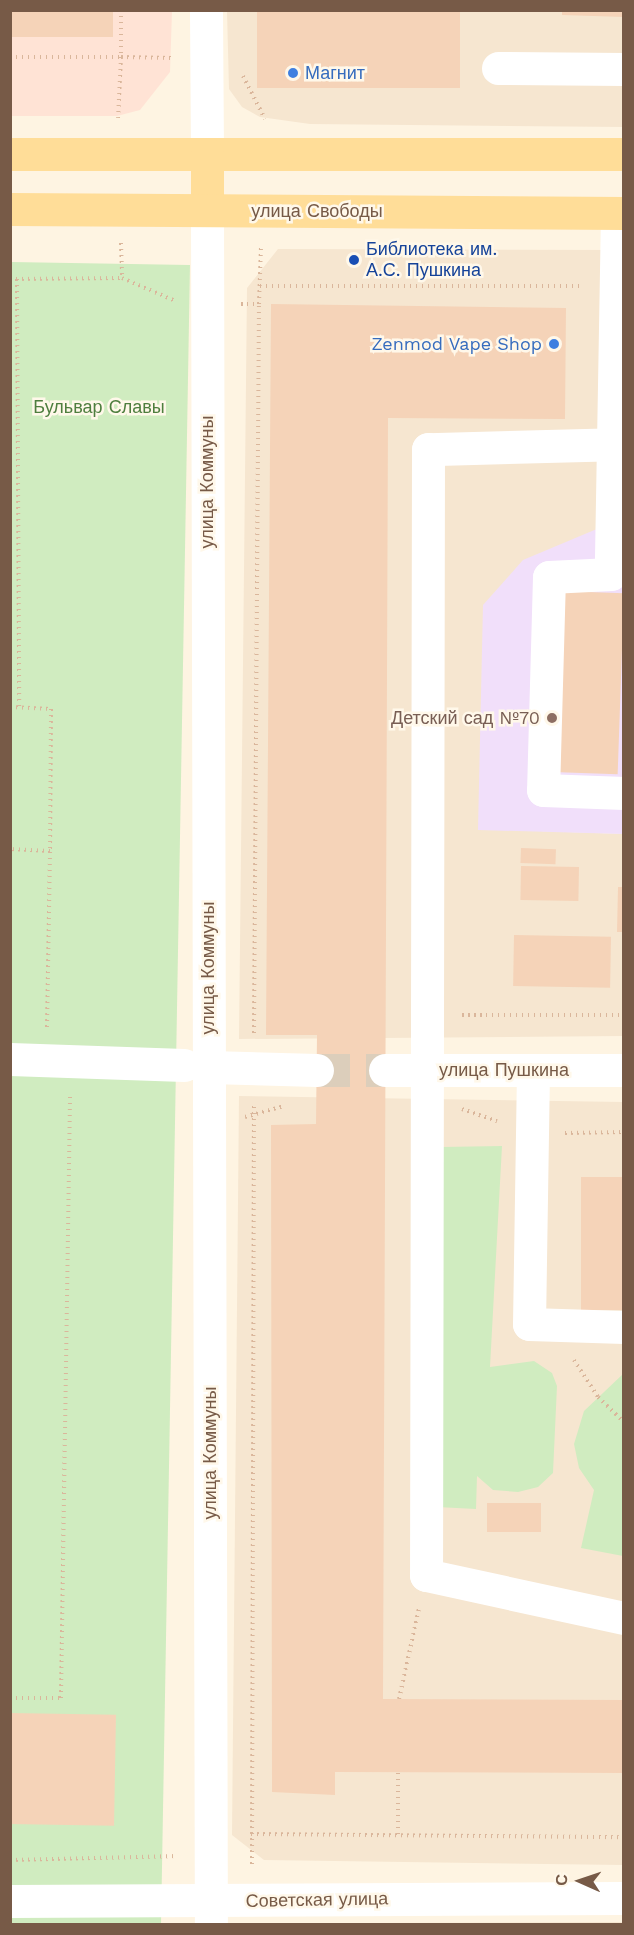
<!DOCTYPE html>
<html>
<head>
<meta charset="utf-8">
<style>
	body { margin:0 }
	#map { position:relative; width:634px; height:1935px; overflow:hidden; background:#fef4e2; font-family:"Work Sans",sans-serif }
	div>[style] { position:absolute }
	.residential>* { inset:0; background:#f6e6d0 }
	.commercial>* { inset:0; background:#ffe3d5 }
	.education>* { inset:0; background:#f1dffa }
	.green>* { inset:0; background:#d0ecc0; transform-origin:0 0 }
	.building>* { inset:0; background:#f5d3b8; transform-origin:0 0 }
	.minor-tunnel>* { height:33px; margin-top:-16.5px; transform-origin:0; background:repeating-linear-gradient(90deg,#dccebb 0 33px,transparent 0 49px) }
	.path>* { height:4px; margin-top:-2px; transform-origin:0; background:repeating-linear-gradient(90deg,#dab69b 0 1.5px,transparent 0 6px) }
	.minor>* { height:33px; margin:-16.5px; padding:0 16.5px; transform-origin:16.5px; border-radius:16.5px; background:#fff }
	.major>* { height:33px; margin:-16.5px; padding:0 16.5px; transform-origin:16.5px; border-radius:16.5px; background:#ffdd98 }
	.dots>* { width:16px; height:16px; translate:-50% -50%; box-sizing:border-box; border:3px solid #fff8ea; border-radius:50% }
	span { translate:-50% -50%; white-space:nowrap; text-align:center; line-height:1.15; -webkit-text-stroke:5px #fff8ea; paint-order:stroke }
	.shop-label { font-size:18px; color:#366cbe }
	.left { translate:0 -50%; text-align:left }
	.right { translate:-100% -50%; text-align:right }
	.street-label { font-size:18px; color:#775a47 }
	.transit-label { font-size:18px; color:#164399 }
	.park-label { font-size:18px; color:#4e7e3e }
	.education-label { font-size:18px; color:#785e54 }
	.frame { position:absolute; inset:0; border:12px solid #775a47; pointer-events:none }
	.north { position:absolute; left:550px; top:1851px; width:60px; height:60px; -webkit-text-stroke:4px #fff8ea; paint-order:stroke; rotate:273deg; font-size:16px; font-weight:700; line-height:24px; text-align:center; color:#775a47 }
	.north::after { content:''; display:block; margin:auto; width:21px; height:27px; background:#775a47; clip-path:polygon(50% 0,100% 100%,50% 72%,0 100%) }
</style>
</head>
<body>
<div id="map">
	<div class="residential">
		<i style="clip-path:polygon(227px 11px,623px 11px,623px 127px,310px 124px,260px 117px,242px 107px,229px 89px)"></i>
		<i style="clip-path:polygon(278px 249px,623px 250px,623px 518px,478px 829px,623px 834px,623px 1036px,239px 1039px,247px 288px)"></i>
		<i style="clip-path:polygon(239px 1096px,623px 1102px,623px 1865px,264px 1860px,232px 1835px)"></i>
		<i style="clip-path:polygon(623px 1922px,623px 1924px,302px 1924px,361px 1923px)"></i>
	</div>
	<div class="commercial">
		<i style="clip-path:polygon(11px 11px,172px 11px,170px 72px,140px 110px,117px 116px,11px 116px)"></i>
	</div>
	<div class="education">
		<i style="clip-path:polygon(623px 518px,623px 834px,478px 830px,483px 605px,523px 560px)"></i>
	</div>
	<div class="green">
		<i style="left:11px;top:262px;width:179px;height:1662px;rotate:1deg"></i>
		<i style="clip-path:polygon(502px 1146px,490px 1367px,534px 1361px,552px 1373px,557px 1386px,553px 1473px,538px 1487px,518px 1492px,493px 1490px,477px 1476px,476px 1509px,437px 1507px,441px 1147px)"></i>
		<i style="clip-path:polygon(623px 1374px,623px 1556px,581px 1548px,594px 1490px,579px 1468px,574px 1444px,584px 1411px)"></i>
	</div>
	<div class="building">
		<i style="left:10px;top:10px;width:103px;height:27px"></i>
		<i style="left:257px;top:10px;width:203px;height:78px"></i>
		<i style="clip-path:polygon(562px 10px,624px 10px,624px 17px,562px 15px)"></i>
		<i style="clip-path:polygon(271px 304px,566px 308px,565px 419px,388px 418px,383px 1699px,624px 1700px,624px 1773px,335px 1772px,335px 1795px,272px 1792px,271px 1125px,316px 1124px,317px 1035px,266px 1035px)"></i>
		<i style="left:559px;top:591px;width:65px;height:181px;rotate:2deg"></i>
		<i style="left:521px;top:848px;width:35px;height:15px;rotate:2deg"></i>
		<i style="left:521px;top:866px;width:58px;height:34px;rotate:1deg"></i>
		<i style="clip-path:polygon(618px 887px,624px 887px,624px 932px,617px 932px)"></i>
		<i style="left:514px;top:935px;width:97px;height:51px;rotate:1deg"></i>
		<i style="left:624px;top:1177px;width:133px;height:43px;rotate:90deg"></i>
		<i style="left:487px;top:1503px;width:54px;height:29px"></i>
		<i style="left:10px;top:1713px;width:106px;height:111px;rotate:1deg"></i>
	</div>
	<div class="minor-tunnel">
		<i style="left:317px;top:1070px;width:68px"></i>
	</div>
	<div class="path">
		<i style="left:121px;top:10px;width:47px;rotate:90deg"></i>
		<i style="left:121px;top:57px;width:51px;rotate:1.1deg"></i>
		<i style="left:10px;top:57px;width:111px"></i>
		<i style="left:121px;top:57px;width:61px;rotate:92.8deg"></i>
		<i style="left:243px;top:76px;width:48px;rotate:62.9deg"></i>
		<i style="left:121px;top:243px;width:35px;rotate:88deg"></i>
		<i style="left:10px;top:279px;width:112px;rotate:-0.5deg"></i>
		<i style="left:122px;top:278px;width:56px;rotate:23.3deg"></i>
		<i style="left:17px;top:279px;width:428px;rotate:89.7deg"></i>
		<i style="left:260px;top:286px;width:321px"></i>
		<i style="left:241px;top:304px;width:18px"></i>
		<i style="left:259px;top:304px;width:57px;rotate:-88deg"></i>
		<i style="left:10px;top:707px;width:41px;rotate:2.8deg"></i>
		<i style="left:51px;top:709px;width:142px;rotate:90.4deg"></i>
		<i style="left:50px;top:851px;width:40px;rotate:-177.1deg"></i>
		<i style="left:462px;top:1015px;width:162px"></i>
		<i style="left:47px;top:1027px;width:176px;rotate:-89deg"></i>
		<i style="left:254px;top:1033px;width:729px;rotate:-89.61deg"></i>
		<i style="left:462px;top:1109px;width:37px;rotate:19deg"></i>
		<i style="left:245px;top:1117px;width:41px;rotate:-15.8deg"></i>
		<i style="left:565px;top:1133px;width:59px;rotate:-1deg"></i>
		<i style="left:574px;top:1360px;width:44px;rotate:57deg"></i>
		<i style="left:598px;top:1397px;width:36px;rotate:44deg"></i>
		<i style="left:10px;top:1698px;width:51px"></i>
		<i style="left:61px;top:1698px;width:603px;rotate:-89.14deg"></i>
		<i style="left:399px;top:1699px;width:93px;rotate:-77.6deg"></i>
		<i style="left:251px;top:1834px;width:373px;rotate:0.5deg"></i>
		<i style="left:398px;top:1834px;width:62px;rotate:-90deg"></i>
		<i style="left:10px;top:1860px;width:167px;rotate:-1.4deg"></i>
		<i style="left:252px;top:1864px;width:761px;rotate:-89.85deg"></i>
	</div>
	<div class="minor">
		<i style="left:206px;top:10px;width:144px;rotate:89.6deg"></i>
		<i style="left:498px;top:68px;width:126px;rotate:0.5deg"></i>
		<i style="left:207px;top:210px;width:1714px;rotate:89.87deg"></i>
		<i style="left:617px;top:213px;width:361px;rotate:91deg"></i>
		<i style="left:611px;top:574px;width:62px;rotate:177.2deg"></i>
		<i style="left:549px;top:577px;width:213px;rotate:91.6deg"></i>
		<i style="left:543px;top:790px;width:81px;rotate:2.1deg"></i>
		<i style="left:624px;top:444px;width:196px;rotate:178.5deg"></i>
		<i style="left:428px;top:449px;width:1126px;rotate:90.1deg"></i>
		<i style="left:426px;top:1575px;width:203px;rotate:12.3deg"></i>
		<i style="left:10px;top:1059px;width:174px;rotate:2deg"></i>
		<i style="left:209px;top:1067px;width:108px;rotate:1.6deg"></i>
		<i style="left:385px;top:1070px;width:239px"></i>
		<i style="left:533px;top:1070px;width:254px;rotate:90.9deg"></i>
		<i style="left:529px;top:1324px;width:95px;rotate:1.8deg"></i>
		<i style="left:10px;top:1901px;width:614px;rotate:-0.28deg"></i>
	</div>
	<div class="major">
		<i style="left:10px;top:154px;width:614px"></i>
		<i style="left:207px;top:154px;width:56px;rotate:90deg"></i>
		<i style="left:10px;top:209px;width:614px;rotate:0.37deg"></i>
	</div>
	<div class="dots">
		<i style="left:293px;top:73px;background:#3f7fe0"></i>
		<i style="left:354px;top:260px;background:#1a4fb4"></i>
		<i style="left:554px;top:344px;background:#3f7fe0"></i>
		<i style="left:552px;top:718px;background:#8d6e63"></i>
	</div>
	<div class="shop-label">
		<span class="left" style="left:305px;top:73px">Магнит</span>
		<span class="right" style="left:542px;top:344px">Zenmod Vape Shop</span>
	</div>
	<div class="street-label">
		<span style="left:317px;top:211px">улица Свободы</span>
		<span style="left:207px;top:482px;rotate:-90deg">улица Коммуны</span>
		<span style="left:208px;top:968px;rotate:-90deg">улица Коммуны</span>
		<span style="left:504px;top:1070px">улица Пушкина</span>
		<span style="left:210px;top:1453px;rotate:-90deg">улица Коммуны</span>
		<span style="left:317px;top:1900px;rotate:-1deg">Советская улица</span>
	</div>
	<div class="transit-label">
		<span class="left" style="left:366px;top:260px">Библиотека им.<br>А.С. Пушкина</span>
	</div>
	<div class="park-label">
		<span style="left:99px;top:407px">Бульвар Славы</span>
	</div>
	<div class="education-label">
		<span class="right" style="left:540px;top:718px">Детский сад №70</span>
	</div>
	<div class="frame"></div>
	<div class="north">С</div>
</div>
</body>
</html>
